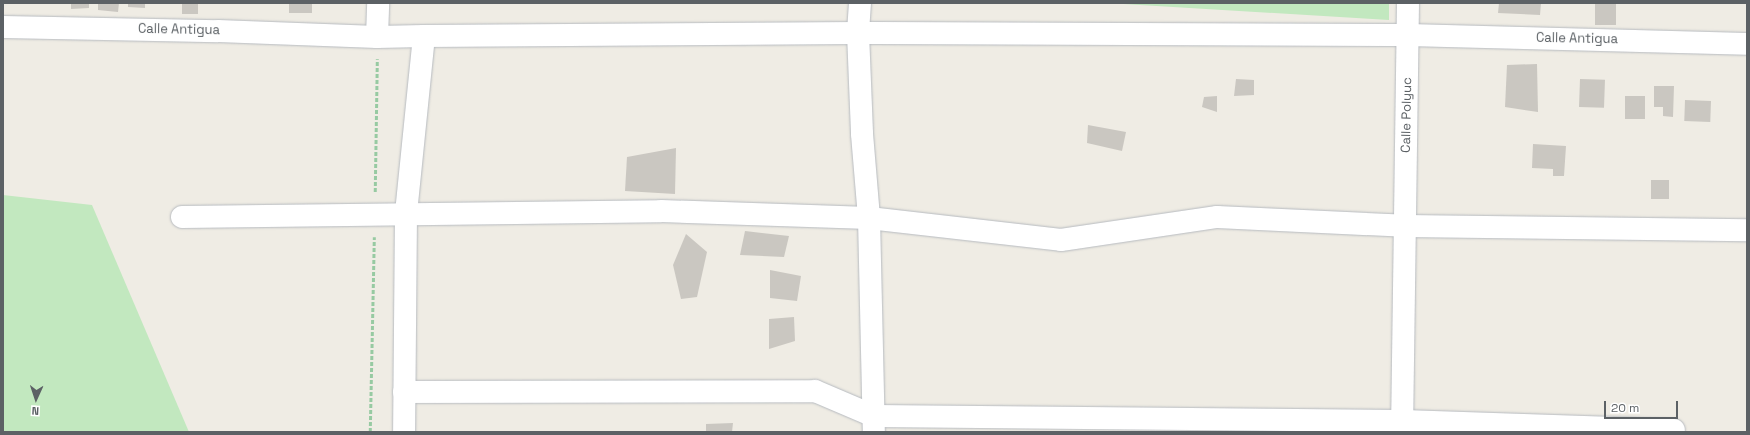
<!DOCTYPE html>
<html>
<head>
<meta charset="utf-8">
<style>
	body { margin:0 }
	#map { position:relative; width:1750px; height:435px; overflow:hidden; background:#efece4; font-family:"Space Grotesk",sans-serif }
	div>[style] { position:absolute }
	.green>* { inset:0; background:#c2e8bf }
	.building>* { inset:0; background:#cac7c1; transform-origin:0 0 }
	.path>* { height:2.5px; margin-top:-1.25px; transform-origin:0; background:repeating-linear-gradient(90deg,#97caa2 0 4px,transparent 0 6px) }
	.roads { filter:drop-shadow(0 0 1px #b6babf) drop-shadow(0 0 1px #b6babf) }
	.minor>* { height:22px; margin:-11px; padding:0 11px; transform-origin:11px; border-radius:11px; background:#fff }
	.tertiary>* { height:22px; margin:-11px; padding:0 11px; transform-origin:11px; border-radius:11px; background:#fff }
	span { translate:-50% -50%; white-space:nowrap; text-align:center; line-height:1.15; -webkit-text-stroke:3px #fff; paint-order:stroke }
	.street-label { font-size:13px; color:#5c6165 }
	.frame { position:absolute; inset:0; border:4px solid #5c6165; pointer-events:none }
	.north { position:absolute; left:16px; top:379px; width:40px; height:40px; -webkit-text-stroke:3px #fff; paint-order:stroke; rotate:183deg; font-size:11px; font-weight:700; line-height:16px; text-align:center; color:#5c6165 }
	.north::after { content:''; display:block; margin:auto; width:14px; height:18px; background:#5c6165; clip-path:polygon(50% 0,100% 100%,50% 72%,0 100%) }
	.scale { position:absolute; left:1604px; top:401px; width:74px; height:18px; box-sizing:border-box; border:2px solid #5c6165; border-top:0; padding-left:5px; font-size:12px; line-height:14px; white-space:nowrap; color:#5c6165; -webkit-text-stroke:3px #fff; paint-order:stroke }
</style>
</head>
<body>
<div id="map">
	<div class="green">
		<i style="clip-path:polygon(1107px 3px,1389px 3px,1389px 20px)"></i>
		<i style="clip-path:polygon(3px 195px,92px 205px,189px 432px,3px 432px)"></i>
	</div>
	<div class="building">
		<i style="clip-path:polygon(71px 3px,89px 3px,89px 8px,71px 9px)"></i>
		<i style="clip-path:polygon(98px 3px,119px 3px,118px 12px,98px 10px)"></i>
		<i style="clip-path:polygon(128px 3px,145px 3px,145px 8px,128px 7px)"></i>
		<i style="left:182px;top:3px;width:16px;height:11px"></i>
		<i style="left:289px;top:3px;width:23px;height:10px"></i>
		<i style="clip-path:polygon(1499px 3px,1541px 3px,1540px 15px,1498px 13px)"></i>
		<i style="clip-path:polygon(1592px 3px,1616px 3px,1616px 25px,1595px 25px,1595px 4px)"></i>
		<i style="clip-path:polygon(1537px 64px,1538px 112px,1505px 107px,1507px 65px)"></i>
		<i style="clip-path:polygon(1236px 79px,1254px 80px,1254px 95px,1234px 96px)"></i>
		<i style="left:1580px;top:79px;width:25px;height:28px;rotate:2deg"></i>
		<i style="clip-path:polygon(1654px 86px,1674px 86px,1673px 117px,1663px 116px,1663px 107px,1654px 107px)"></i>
		<i style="clip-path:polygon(1217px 96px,1217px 112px,1202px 107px,1204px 97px)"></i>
		<i style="left:1625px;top:96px;width:20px;height:23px"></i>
		<i style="left:1685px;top:100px;width:26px;height:21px;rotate:2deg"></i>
		<i style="clip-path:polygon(1088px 125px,1126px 132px,1122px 151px,1087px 143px)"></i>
		<i style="clip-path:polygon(1533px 144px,1566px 146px,1564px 176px,1553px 176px,1553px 169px,1532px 168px)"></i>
		<i style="clip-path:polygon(676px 148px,675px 194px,625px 191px,627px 157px)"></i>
		<i style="left:1651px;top:180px;width:18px;height:19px"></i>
		<i style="clip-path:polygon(745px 231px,789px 236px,784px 257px,740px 255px)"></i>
		<i style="clip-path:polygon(686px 234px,707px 252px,697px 297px,681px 299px,673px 265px)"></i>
		<i style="clip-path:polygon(770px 270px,801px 276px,797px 301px,770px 298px)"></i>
		<i style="clip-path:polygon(794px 317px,795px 341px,769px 349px,769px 319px)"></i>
		<i style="clip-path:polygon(733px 423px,732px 432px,706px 432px,706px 424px)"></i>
	</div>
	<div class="path">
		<i style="left:375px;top:192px;width:133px;rotate:-89.1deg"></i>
		<i style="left:370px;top:432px;width:195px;rotate:-88.8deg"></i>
	</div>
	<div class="roads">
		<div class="minor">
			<i style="left:860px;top:3px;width:30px;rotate:94deg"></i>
			<i style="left:858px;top:33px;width:101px;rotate:87.7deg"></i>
			<i style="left:862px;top:134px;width:84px;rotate:85.2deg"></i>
			<i style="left:869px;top:218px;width:214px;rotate:88.7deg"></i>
			<i style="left:424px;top:36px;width:434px;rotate:-0.4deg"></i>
			<i style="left:858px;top:33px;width:550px;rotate:0.21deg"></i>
			<i style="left:1408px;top:35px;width:339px;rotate:1.5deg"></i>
			<i style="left:377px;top:37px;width:47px;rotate:-1.2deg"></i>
			<i style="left:424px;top:36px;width:178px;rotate:95.8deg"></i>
			<i style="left:406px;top:213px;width:219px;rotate:90.5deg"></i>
			<i style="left:182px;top:217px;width:479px;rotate:-0.7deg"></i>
			<i style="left:661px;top:211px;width:208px;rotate:1.9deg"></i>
			<i style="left:869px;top:218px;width:193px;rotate:6.5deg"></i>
			<i style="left:1061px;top:240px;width:158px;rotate:-8.4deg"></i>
			<i style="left:1217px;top:217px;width:188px;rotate:2.7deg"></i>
			<i style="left:1405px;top:226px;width:342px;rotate:0.7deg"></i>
			<i style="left:404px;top:392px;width:411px;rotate:-0.1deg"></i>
			<i style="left:815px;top:391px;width:64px;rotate:23deg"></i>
			<i style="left:874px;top:416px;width:529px;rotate:0.54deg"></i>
			<i style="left:1403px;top:421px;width:271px;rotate:1.9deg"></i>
			<i style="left:1402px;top:432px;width:429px;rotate:-89.2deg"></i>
		</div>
		<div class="tertiary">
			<i style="left:3px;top:27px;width:215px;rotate:1.1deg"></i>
			<i style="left:218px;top:31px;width:159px;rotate:2.2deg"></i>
			<i style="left:377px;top:37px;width:34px;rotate:-88deg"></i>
		</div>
	</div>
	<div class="street-label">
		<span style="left:179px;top:30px;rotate:1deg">Calle Antigua</span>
		<span style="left:1577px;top:39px;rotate:1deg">Calle Antigua</span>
		<span style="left:1407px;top:115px;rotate:-89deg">Calle Polyuc</span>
	</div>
	<div class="frame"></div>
	<div class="north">N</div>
	<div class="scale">20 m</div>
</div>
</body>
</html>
